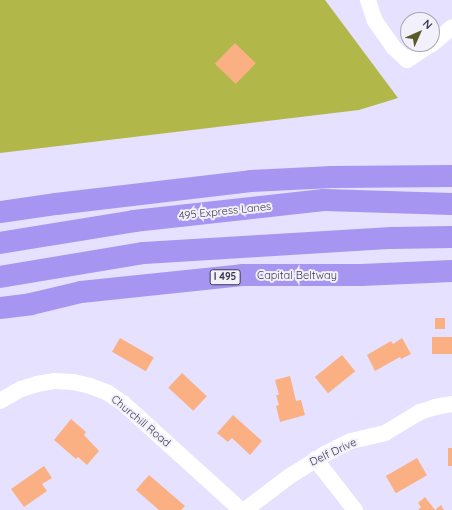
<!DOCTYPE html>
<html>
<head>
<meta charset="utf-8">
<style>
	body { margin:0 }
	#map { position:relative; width:452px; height:510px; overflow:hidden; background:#e5e1fe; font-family:Quicksand,sans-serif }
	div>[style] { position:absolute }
	.forest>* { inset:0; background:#b1b749 }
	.building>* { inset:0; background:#fab083; transform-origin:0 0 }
	.minor>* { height:16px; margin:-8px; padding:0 8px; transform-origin:8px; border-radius:8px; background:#fff }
	.highway>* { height:22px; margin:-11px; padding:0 11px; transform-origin:11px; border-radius:11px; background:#a795f2 }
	span { translate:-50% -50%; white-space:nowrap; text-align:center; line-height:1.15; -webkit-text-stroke:4px #f2f1fb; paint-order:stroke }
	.shield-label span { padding:1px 3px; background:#f2f1fb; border:1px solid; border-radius:3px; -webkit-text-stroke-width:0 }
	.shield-label { font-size:10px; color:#3c394c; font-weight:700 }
	.street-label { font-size:11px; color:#3c394c }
	.north { position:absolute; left:400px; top:12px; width:40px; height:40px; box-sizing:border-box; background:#f2f1fb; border:1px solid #a9a7b5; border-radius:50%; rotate:45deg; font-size:11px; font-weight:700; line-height:16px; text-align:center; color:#3c394c }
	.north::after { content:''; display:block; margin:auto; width:14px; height:18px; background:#585b28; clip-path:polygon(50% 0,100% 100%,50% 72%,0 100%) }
</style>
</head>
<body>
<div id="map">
	<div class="forest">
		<i style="clip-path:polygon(0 0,325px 0,398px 98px,359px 110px,0 153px)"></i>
	</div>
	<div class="building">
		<i style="left:235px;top:43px;width:29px;height:29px;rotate:44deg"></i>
		<i style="left:435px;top:318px;width:10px;height:11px"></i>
		<i style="left:452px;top:337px;width:17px;height:20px;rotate:90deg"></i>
		<i style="left:120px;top:338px;width:39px;height:16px;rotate:30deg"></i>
		<i style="clip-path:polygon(402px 338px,411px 354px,401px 359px,400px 357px,375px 371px,367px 355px,391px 341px,393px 344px)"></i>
		<i style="left:342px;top:355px;width:21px;height:35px;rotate:51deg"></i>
		<i style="left:182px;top:373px;width:34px;height:20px;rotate:43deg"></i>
		<i style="clip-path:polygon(290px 376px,296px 401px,301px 400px,305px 415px,280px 422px,276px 406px,279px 405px,276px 395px,279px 395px,275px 380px)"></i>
		<i style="clip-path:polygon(233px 415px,262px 441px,250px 455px,232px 438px,228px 442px,217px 433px)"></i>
		<i style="clip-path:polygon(71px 419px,86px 432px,84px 435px,99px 451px,87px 465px,78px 457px,76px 459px,54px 440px)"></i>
		<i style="left:448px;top:448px;width:4px;height:18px"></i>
		<i style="left:417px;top:458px;width:20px;height:36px;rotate:60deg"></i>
		<i style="clip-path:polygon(44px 466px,52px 478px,42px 484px,47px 491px,24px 507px,11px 489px)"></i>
		<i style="clip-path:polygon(149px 475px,185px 506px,181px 510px,159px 510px,136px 490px)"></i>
		<i style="clip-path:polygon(425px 497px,435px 510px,441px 505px,444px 510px,418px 510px,421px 507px,418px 503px)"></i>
	</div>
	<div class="minor">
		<i style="left:368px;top:0;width:22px;rotate:72deg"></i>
		<i style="left:375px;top:21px;width:32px;rotate:55deg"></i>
		<i style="left:393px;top:47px;width:19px;rotate:43deg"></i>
		<i style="left:407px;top:60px;width:30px;rotate:-33deg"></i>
		<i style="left:432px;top:44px;width:26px;rotate:-40deg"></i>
		<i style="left:0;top:401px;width:24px;rotate:-30deg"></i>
		<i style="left:21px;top:389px;width:17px;rotate:-17deg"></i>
		<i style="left:37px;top:384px;width:17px;rotate:-10deg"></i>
		<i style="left:54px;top:381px;width:19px;rotate:3deg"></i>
		<i style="left:73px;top:382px;width:17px;rotate:13deg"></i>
		<i style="left:90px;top:386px;width:19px;rotate:21deg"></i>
		<i style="left:108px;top:393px;width:18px;rotate:34deg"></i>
		<i style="left:123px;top:403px;width:159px;rotate:42.2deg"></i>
		<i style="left:315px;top:459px;width:65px;rotate:51.9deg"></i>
		<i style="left:245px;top:510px;width:56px;rotate:-37.1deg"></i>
		<i style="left:290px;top:476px;width:39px;rotate:-32deg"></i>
		<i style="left:323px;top:455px;width:31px;rotate:-27deg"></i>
		<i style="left:351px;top:441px;width:35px;rotate:-13deg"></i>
		<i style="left:385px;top:433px;width:41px;rotate:-31deg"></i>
		<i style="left:420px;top:412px;width:16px;rotate:-18deg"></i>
		<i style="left:435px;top:407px;width:17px;rotate:-10deg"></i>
	</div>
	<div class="highway">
		<i style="left:0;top:212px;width:57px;rotate:-8.1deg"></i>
		<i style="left:56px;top:204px;width:196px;rotate:-6.7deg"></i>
		<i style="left:251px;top:181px;width:81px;rotate:-2.8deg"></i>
		<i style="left:332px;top:177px;width:120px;rotate:-0.5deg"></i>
		<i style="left:0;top:243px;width:136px;rotate:-9.3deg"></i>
		<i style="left:134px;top:221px;width:191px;rotate:-6.3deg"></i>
		<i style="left:324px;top:200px;width:128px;rotate:1.8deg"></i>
		<i style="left:0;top:277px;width:146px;rotate:-9.5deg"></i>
		<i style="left:144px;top:253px;width:248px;rotate:-3.5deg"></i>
		<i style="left:392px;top:238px;width:60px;rotate:-1deg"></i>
		<i style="left:0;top:308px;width:31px;rotate:-7deg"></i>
		<i style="left:31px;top:304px;width:51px;rotate:-13.5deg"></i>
		<i style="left:81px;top:292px;width:162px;rotate:-6deg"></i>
		<i style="left:242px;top:275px;width:119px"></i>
		<i style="left:361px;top:275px;width:91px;rotate:-2.5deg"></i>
	</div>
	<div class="shield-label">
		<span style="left:225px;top:277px">I 495</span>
	</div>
	<div class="street-label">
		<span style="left:225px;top:211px;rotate:-6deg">495 Express Lanes</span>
		<span style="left:297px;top:275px">Capital Beltway</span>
		<span style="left:141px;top:421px;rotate:40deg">Churchill Road</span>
		<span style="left:333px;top:452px;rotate:-25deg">Delf Drive</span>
	</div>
	<div class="north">N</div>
</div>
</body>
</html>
